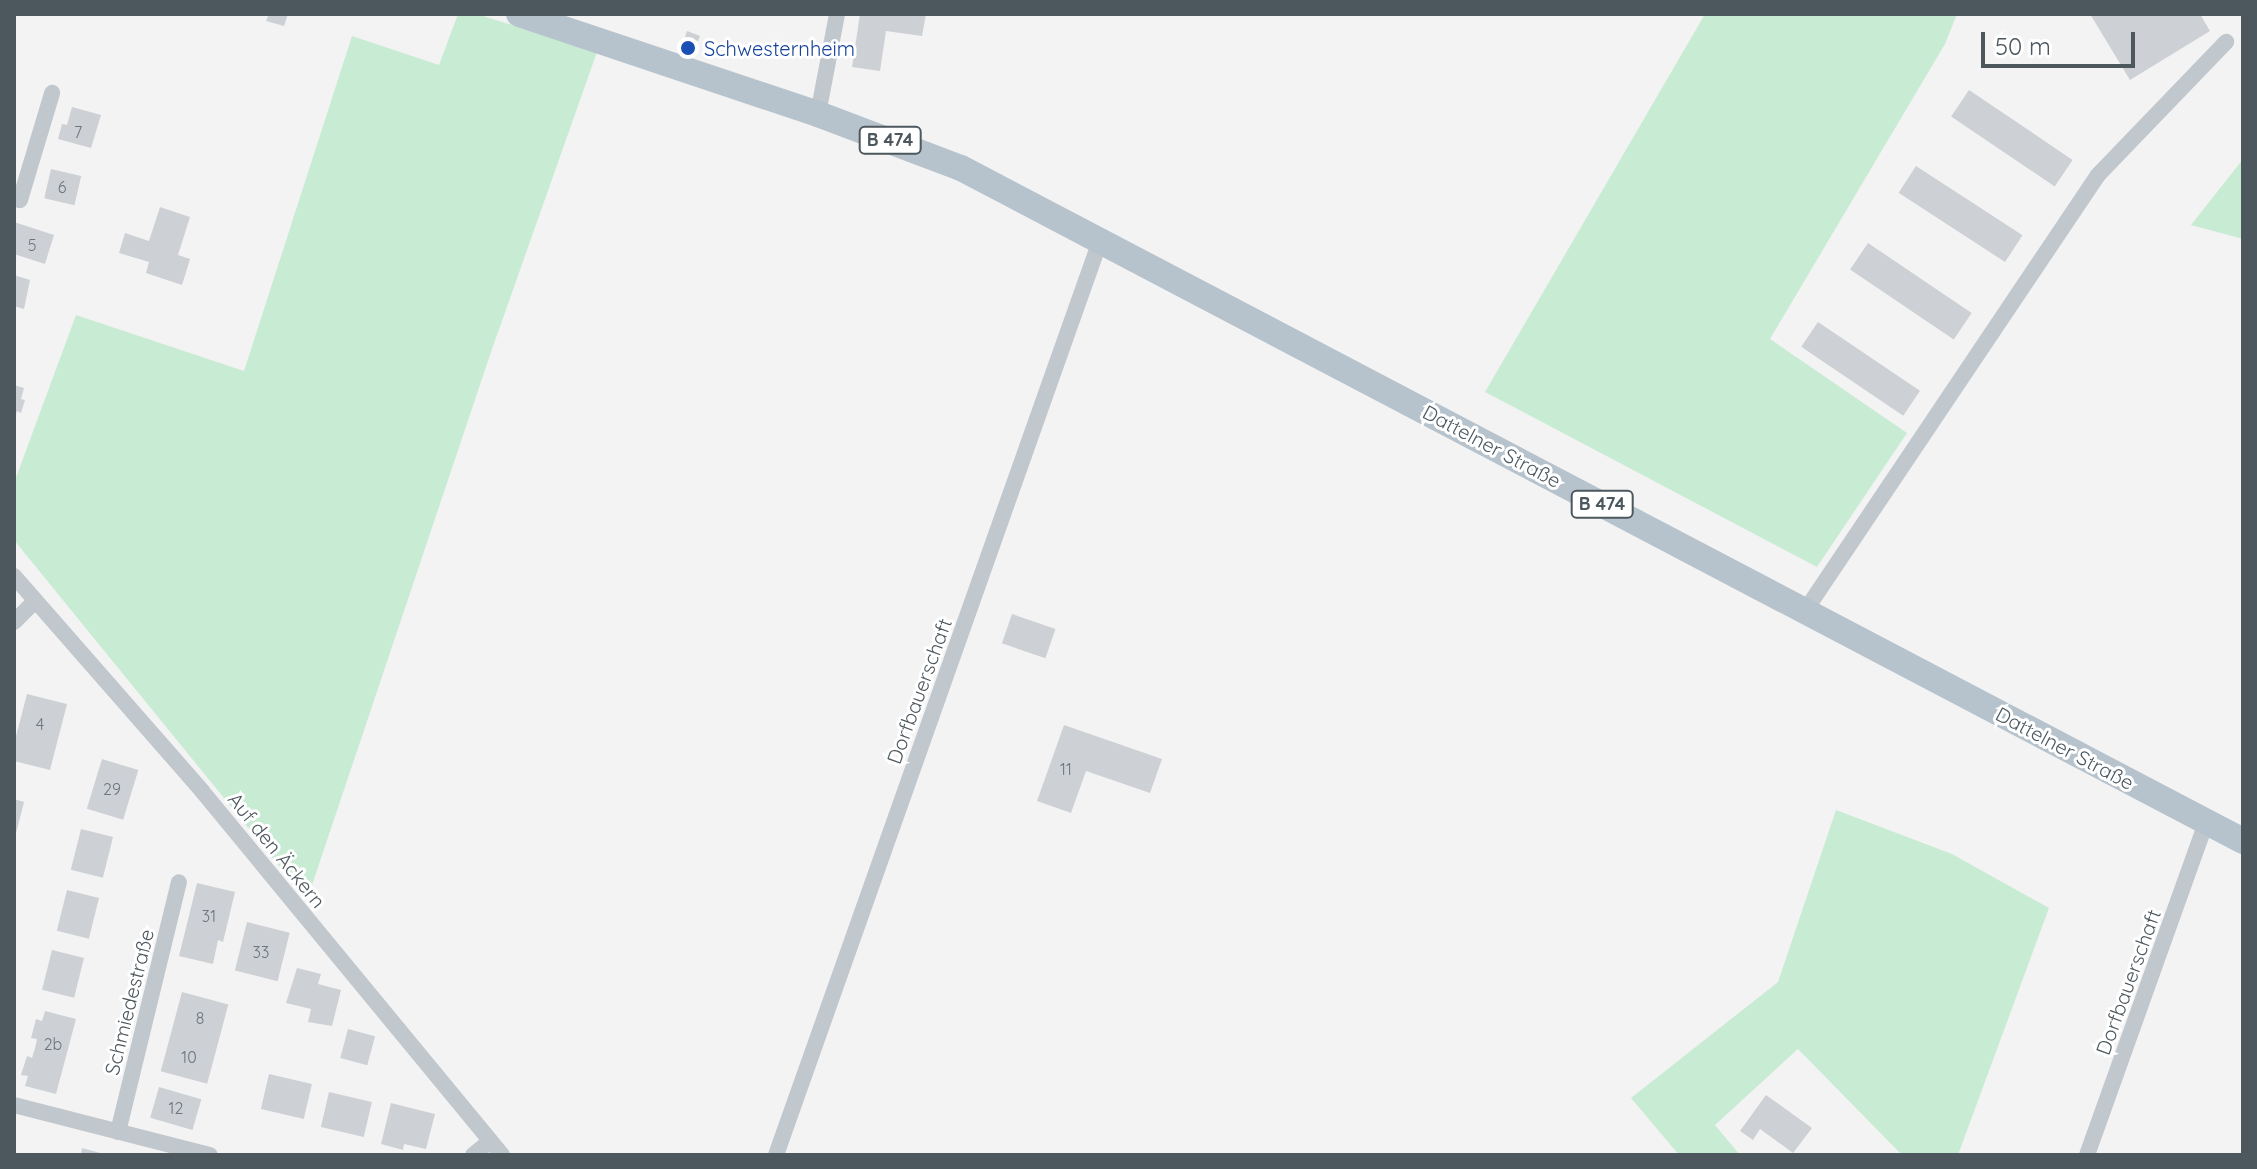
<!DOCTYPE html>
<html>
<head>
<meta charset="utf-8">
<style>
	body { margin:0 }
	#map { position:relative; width:2257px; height:1169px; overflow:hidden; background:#f4f3f3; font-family:Quicksand,sans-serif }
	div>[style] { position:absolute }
	.green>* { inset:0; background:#c8ebd3 }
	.building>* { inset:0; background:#cdd0d4; transform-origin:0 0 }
	.street>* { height:16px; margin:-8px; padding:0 8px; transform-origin:8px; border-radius:8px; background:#c0c7cd }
	.primary>* { height:26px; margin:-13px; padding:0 13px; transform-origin:13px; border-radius:13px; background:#b6c3cd }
	.dots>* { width:22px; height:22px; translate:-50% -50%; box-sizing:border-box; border:4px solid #fff; border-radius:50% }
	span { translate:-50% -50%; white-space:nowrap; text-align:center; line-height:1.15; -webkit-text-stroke:6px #fff; paint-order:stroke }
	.number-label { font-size:16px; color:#6c757c }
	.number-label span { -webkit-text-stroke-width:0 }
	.shield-label span { padding:2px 6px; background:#fff; border:2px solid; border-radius:6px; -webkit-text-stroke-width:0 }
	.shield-label { font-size:18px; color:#4c575e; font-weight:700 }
	.transit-label { font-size:20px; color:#164399 }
	.left { translate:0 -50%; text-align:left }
	.street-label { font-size:20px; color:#4c575e }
	.frame { position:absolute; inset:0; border:16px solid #4c575e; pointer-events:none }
	.scale { position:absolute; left:1981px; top:32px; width:154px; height:36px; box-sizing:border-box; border:4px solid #4c575e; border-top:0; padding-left:10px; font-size:24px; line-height:28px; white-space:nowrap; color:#4c575e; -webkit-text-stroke:6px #fff; paint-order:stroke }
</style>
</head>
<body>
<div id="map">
	<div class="green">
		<i style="clip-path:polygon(458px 14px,477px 14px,597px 52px,491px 352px,307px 900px,14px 540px,14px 483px,76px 315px,244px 371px,352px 36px,439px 65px)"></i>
		<i style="clip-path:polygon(1705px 14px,1957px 14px,1945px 44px,1770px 339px,1907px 433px,1817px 567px,1485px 392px)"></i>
		<i style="clip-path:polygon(2243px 159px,2243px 239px,2191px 225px)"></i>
		<i style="clip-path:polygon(1836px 810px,1952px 854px,2049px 908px,1958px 1155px,1902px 1155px,1798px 1049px,1715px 1125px,1740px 1155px,1679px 1155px,1631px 1098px,1778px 982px)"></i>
	</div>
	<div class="building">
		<i style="clip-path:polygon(269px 14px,288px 14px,284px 26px,266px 21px)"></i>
		<i style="clip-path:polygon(860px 14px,926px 14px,922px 36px,886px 31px,880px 71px,852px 67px)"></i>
		<i style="clip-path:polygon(2090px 14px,2200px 14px,2210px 31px,2130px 80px)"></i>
		<i style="clip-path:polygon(687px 31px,700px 36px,698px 41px,685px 37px)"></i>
		<i style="left:1969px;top:90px;width:125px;height:32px;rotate:34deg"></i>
		<i style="clip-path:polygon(72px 107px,101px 115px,91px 148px,58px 139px,62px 124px,67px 125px)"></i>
		<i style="left:1916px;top:166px;width:127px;height:32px;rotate:33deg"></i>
		<i style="left:51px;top:169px;width:31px;height:30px;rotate:13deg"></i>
		<i style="clip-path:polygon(160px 207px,190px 217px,178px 255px,190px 259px,182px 285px,146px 273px,149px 262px,119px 253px,125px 233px,149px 241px)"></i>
		<i style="clip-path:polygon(14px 222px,54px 235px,45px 264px,14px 254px)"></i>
		<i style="left:1868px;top:243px;width:125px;height:32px;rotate:34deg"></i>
		<i style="clip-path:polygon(14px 275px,30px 280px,24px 309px,14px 306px)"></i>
		<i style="left:1818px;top:322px;width:123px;height:30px;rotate:34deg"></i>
		<i style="clip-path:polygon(14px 385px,24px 388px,21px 399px,25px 400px,21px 413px,17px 411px,15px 418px)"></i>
		<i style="left:1012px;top:614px;width:46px;height:31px;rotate:19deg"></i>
		<i style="clip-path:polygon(27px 694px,67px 704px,50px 770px,14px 761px,14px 744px)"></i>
		<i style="clip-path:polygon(1064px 725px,1162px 759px,1150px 793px,1086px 771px,1071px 813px,1037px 801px)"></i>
		<i style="left:102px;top:759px;width:38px;height:52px;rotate:17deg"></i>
		<i style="clip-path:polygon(14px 799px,24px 802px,15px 837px,14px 836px)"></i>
		<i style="left:81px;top:829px;width:33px;height:42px;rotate:14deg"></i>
		<i style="clip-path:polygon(197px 883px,235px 892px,223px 942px,218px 940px,213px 964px,179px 956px)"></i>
		<i style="left:67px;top:890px;width:33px;height:42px;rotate:14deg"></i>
		<i style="left:247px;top:922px;width:44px;height:50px;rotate:14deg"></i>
		<i style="left:52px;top:950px;width:33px;height:41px;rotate:14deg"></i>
		<i style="clip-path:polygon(297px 968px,321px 974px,318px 984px,341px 990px,332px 1026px,308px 1022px,311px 1009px,286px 1003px)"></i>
		<i style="left:182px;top:992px;width:48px;height:82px;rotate:15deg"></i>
		<i style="clip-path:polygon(45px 1011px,76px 1019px,56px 1094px,25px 1086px,28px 1076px,21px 1075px,27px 1056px,32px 1058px,35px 1048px,37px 1039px,31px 1038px,36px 1019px,42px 1021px)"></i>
		<i style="left:348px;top:1029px;width:28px;height:30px;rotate:15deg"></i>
		<i style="left:269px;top:1074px;width:44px;height:36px;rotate:13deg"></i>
		<i style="left:159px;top:1087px;width:44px;height:32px;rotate:16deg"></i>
		<i style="left:329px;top:1092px;width:44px;height:36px;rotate:13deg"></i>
		<i style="clip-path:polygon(1766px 1095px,1812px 1128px,1793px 1153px,1760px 1129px,1753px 1140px,1740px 1131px)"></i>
		<i style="clip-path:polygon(391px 1103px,435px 1114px,426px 1149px,404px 1144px,403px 1150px,381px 1144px)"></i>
		<i style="clip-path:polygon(82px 1148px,104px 1154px,104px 1155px,81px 1155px)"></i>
	</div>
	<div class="street">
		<i style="left:818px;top:114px;width:102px;rotate:-79.2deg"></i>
		<i style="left:14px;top:198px;width:6px;rotate:18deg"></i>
		<i style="left:20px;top:200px;width:112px;rotate:-73.3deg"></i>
		<i style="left:14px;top:576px;width:286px;rotate:48.8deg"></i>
		<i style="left:202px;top:791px;width:472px;rotate:50.5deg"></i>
		<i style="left:1805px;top:611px;width:525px;rotate:-56.1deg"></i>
		<i style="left:2098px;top:175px;width:185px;rotate:-46.1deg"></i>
		<i style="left:14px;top:622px;width:30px;rotate:-45deg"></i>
		<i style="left:14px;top:1105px;width:202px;rotate:14.3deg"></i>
		<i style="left:118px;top:1132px;width:257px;rotate:-76.3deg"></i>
		<i style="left:473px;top:1155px;width:22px;rotate:-39deg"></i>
		<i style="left:776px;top:1155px;width:970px;rotate:-70.48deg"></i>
		<i style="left:2087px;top:1155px;width:353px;rotate:-70.3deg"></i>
	</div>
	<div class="primary">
		<i style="left:519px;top:14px;width:315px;rotate:18.5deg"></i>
		<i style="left:818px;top:114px;width:153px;rotate:20.7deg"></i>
		<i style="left:961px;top:168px;width:1448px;rotate:27.7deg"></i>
	</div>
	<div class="dots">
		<i style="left:688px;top:48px;background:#1a4fb4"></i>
	</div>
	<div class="number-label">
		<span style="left:78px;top:132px">7</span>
		<span style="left:62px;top:187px">6</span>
		<span style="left:32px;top:245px">5</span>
		<span style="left:40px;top:724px">4</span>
		<span style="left:1066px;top:769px">11</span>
		<span style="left:112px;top:789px">29</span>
		<span style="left:209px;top:916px">31</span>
		<span style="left:261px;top:952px">33</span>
		<span style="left:200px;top:1018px">8</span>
		<span style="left:53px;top:1044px">2b</span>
		<span style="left:189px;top:1057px">10</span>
		<span style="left:176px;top:1108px">12</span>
	</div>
	<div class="shield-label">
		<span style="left:890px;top:140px">B 474</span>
		<span style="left:1602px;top:504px">B 474</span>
	</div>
	<div class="transit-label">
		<span class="left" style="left:704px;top:48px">Schwesternheim</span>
	</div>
	<div class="street-label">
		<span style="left:1492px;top:446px;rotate:28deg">Dattelner Straße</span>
		<span style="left:919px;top:691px;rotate:-70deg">Dorfbauerschaft</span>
		<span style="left:2065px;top:748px;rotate:28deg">Dattelner Straße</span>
		<span style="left:277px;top:850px;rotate:51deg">Auf den Äckern</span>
		<span style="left:2128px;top:982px;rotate:-70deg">Dorfbauerschaft</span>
		<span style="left:129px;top:1002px;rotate:-76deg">Schmiedestraße</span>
	</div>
	<div class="frame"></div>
	<div class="scale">50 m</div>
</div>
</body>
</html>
